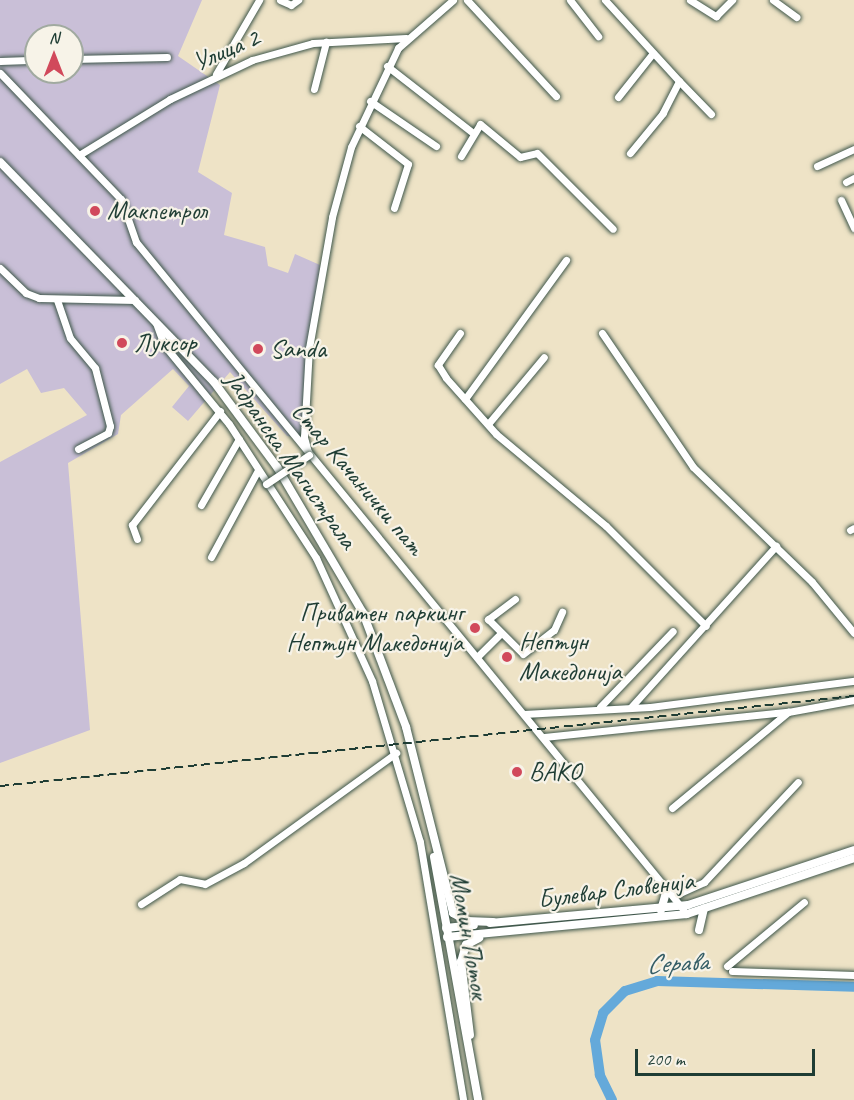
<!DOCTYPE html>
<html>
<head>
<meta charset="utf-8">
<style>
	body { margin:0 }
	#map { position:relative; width:854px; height:1100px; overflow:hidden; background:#eee3c6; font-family:Caveat,sans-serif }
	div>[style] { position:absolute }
	.industrial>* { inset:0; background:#c9bfd7 }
	.river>* { height:10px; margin:-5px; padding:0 5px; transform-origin:5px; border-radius:5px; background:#64a9da }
	.roads { filter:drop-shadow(0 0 2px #3e564a) drop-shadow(0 0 2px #3e564a) }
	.minor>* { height:7px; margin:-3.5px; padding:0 3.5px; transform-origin:3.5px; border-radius:3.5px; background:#fff }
	.tertiary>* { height:8px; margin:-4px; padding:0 4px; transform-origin:4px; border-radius:4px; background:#fff }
	.rail>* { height:1.5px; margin-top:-0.75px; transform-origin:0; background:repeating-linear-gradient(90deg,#1f3d34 0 9px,transparent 0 13.5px) }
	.bridges { filter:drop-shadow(0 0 2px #3e564a) drop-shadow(0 0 2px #3e564a) }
	.minor-bridge>* { height:7px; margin:-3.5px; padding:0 3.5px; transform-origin:3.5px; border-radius:3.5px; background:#fff }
	.dots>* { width:16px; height:16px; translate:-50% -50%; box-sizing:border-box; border:3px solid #f7f3e8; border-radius:50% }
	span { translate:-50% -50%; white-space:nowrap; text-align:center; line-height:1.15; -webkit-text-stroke:4.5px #f7f3e8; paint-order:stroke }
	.street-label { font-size:26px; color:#1f3d34 }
	.poi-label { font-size:26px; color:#1f3d34 }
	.left { translate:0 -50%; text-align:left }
	.right { translate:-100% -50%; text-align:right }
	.water-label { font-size:27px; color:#345d66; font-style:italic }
	.north { position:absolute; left:24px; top:24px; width:60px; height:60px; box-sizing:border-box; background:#f7f3e8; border:2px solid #a1aaa0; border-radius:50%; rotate:0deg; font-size:16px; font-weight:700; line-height:24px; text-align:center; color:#1f3d34 }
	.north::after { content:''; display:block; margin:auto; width:21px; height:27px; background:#d1495b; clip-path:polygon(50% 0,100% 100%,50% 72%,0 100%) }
	.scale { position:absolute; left:635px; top:1049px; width:180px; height:27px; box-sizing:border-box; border:3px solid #1f3d34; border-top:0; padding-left:8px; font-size:18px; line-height:21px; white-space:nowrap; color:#1f3d34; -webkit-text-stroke:4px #f7f3e8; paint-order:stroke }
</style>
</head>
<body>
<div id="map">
	<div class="industrial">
		<i style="clip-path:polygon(evenodd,0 0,202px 0,178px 56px,220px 85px,198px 172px,232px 193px,224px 235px,265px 247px,268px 266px,288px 273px,295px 254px,320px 265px,300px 438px,287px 436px,230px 372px,188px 421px,172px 407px,189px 386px,173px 369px,121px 415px,118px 434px,68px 463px,90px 730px,0 763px,0 462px,87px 415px,64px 388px,41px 393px,27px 369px,0 384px,0 0,36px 36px,72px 36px,72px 72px,36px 72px,36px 36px)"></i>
	</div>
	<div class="river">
		<i style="left:612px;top:1100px;width:28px;rotate:-116deg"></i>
		<i style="left:600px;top:1075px;width:35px;rotate:-98deg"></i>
		<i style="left:595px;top:1040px;width:28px;rotate:-73deg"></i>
		<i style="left:603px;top:1013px;width:31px;rotate:-45deg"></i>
		<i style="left:625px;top:991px;width:34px;rotate:-17deg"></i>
		<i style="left:657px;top:981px;width:197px;rotate:1.7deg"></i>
	</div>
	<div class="roads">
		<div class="minor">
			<i style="left:280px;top:0;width:12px;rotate:24deg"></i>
			<i style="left:291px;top:5px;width:9px;rotate:-36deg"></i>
			<i style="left:467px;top:0;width:131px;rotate:47.2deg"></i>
			<i style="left:570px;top:0;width:46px;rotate:52.1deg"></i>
			<i style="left:605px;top:0;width:110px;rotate:47.6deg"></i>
			<i style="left:679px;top:81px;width:36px;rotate:117deg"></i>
			<i style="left:663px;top:113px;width:52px;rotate:129.5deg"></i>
			<i style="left:690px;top:0;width:31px;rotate:32deg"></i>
			<i style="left:716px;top:16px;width:23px;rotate:-45deg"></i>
			<i style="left:773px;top:0;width:29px;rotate:36deg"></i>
			<i style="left:72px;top:59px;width:95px;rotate:-1.2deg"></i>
			<i style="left:0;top:61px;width:36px;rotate:-2deg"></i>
			<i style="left:387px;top:66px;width:109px;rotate:37.9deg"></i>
			<i style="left:0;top:73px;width:175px;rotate:46.2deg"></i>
			<i style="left:121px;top:199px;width:46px;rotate:70.8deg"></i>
			<i style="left:136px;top:242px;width:863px;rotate:50.65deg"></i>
			<i style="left:216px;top:74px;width:86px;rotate:-59.8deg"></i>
			<i style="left:679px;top:81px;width:46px;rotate:45.9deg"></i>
			<i style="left:314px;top:89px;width:49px;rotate:-75.7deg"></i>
			<i style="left:618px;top:97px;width:56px;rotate:-51.5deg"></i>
			<i style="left:370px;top:101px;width:80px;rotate:34.3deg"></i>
			<i style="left:359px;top:126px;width:62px;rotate:37.8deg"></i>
			<i style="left:408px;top:164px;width:46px;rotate:107.7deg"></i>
			<i style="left:79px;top:155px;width:107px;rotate:-31.6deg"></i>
			<i style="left:170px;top:99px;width:91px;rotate:-25.4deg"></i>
			<i style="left:252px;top:60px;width:63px;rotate:-15.6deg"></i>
			<i style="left:313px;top:43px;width:93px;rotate:-3.1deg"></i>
			<i style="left:461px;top:156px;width:37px;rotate:-59deg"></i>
			<i style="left:480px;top:124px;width:52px;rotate:39.5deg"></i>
			<i style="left:520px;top:157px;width:17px;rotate:-13deg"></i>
			<i style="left:537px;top:153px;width:107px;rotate:45deg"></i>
			<i style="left:817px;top:166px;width:41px;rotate:-24.7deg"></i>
			<i style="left:846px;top:182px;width:9px;rotate:-27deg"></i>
			<i style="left:841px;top:200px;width:31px;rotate:65deg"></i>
			<i style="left:0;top:268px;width:36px;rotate:44deg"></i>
			<i style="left:26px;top:293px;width:14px;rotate:21deg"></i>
			<i style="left:39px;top:298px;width:96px;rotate:1.2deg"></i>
			<i style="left:57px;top:300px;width:40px;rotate:71.1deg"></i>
			<i style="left:70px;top:338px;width:39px;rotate:50deg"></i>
			<i style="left:95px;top:368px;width:60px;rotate:75.5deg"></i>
			<i style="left:110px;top:426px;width:7px;rotate:106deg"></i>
			<i style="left:108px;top:433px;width:34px;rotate:152deg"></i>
			<i style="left:156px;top:323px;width:23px;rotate:70deg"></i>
			<i style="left:164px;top:345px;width:102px;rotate:50.6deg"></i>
			<i style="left:229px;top:424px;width:160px;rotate:57deg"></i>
			<i style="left:316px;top:558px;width:135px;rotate:65.5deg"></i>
			<i style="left:372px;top:681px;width:168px;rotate:73.4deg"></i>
			<i style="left:420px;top:842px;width:262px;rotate:80.5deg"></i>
			<i style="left:460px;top:333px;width:39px;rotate:125deg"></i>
			<i style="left:438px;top:365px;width:15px;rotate:58deg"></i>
			<i style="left:446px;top:378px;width:75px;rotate:48.2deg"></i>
			<i style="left:496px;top:434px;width:143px;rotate:39.9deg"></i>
			<i style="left:606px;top:526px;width:141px;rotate:45deg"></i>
			<i style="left:602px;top:333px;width:162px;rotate:55.8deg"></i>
			<i style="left:693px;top:467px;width:165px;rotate:44deg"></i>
			<i style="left:812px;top:582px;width:66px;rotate:50.5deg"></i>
			<i style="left:465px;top:399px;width:172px;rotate:-54deg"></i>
			<i style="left:488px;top:424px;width:87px;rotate:-50.1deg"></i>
			<i style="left:308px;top:452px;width:16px;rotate:-105deg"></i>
			<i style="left:304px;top:437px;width:89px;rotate:-86.8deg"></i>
			<i style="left:309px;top:348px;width:133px;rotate:-80deg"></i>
			<i style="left:332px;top:217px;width:73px;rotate:-74.8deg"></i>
			<i style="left:351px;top:147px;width:110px;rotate:-64.6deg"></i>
			<i style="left:398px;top:48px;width:73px;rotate:-41.1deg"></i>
			<i style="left:201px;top:505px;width:76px;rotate:-60.1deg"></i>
			<i style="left:850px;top:530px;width:4px;rotate:-27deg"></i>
			<i style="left:137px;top:539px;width:15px;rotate:-110deg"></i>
			<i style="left:132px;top:525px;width:144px;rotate:-52.3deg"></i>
			<i style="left:211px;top:557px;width:97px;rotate:-61.6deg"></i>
			<i style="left:515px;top:599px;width:34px;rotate:143deg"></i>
			<i style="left:488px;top:619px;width:49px;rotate:45deg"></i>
			<i style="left:523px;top:654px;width:39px;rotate:-38deg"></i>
			<i style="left:554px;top:630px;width:20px;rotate:-66deg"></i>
			<i style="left:477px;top:657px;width:33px;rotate:-45deg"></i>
			<i style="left:600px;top:707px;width:105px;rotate:-46.2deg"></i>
			<i style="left:631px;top:707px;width:217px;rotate:-48deg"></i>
			<i style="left:524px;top:714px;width:126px;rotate:-3.2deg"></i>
			<i style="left:650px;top:707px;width:206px;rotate:-7.3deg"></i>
			<i style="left:544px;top:737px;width:245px;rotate:-5.9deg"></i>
			<i style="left:672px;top:808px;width:151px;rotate:-39.6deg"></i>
			<i style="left:788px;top:712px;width:67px;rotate:-10.3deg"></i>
			<i style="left:673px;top:896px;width:34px;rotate:-24deg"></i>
			<i style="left:704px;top:882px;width:137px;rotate:-46.8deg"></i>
			<i style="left:141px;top:904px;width:46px;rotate:-32.7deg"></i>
			<i style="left:180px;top:879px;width:25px;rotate:11deg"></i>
			<i style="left:205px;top:884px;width:44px;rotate:-28.3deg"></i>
			<i style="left:244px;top:863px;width:188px;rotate:-35.9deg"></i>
			<i style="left:727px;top:966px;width:100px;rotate:-39.7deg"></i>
			<i style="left:732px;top:971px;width:122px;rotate:1.9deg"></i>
		</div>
		<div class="tertiary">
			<i style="left:0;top:162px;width:307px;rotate:45.8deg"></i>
			<i style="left:214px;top:382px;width:106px;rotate:53.5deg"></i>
			<i style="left:277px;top:467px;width:169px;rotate:59.5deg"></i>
			<i style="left:363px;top:613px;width:122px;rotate:69.3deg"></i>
			<i style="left:406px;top:727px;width:192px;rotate:75.8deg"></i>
			<i style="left:453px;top:913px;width:16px;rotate:30deg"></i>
			<i style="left:467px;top:921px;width:26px;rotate:2deg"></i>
			<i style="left:434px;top:857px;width:247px;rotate:79.7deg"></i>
			<i style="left:661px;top:910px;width:22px;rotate:-74deg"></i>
			<i style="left:490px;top:923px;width:199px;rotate:-5.2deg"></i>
			<i style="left:688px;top:905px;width:175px;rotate:-18.3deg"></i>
			<i style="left:446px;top:928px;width:28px;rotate:-6deg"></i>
			<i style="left:699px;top:930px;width:22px;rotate:-77deg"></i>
			<i style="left:447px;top:937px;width:241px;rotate:-5.5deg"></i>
			<i style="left:687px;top:914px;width:176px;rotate:-18.5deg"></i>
			<i style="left:470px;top:1035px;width:74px;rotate:-97deg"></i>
			<i style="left:461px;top:962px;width:18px;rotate:-74deg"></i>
			<i style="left:466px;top:945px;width:15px;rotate:-28deg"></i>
		</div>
	</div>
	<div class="rail">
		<i style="left:0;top:786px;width:859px;rotate:-6.02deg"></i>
	</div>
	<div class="bridges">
		<div class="minor-bridge">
			<i style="left:266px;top:484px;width:52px;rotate:-34deg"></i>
		</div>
	</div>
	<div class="dots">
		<i style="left:95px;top:211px;background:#d1495b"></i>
		<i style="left:122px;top:343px;background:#d1495b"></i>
		<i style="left:258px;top:349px;background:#d1495b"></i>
		<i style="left:475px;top:628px;background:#d1495b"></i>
		<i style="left:507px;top:657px;background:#d1495b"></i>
		<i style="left:517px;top:772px;background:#d1495b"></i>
	</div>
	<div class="street-label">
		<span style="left:226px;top:50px;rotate:-23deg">Улица 2</span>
		<span style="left:291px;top:460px;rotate:55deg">Јадранска Магистрала</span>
		<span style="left:358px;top:479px;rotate:50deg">Стар Качанички пат</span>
		<span style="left:616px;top:890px;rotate:-7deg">Булевар Словенија</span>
		<span style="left:469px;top:936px;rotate:80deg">Момин Поток</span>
	</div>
	<div class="poi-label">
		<span class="left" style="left:107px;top:211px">Макпетрол</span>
		<span class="left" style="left:134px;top:343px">Луксор</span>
		<span class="left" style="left:270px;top:349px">Sanda</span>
		<span class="right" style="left:463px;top:628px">Приватен паркинг<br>Нептун Македонија</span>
		<span class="left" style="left:519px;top:657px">Нептун<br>Македонија</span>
		<span class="left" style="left:529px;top:772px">BAKO</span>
	</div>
	<div class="water-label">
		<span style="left:677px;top:963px;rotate:-3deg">Серава</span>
	</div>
	<div class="north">N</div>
	<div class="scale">200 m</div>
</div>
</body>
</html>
